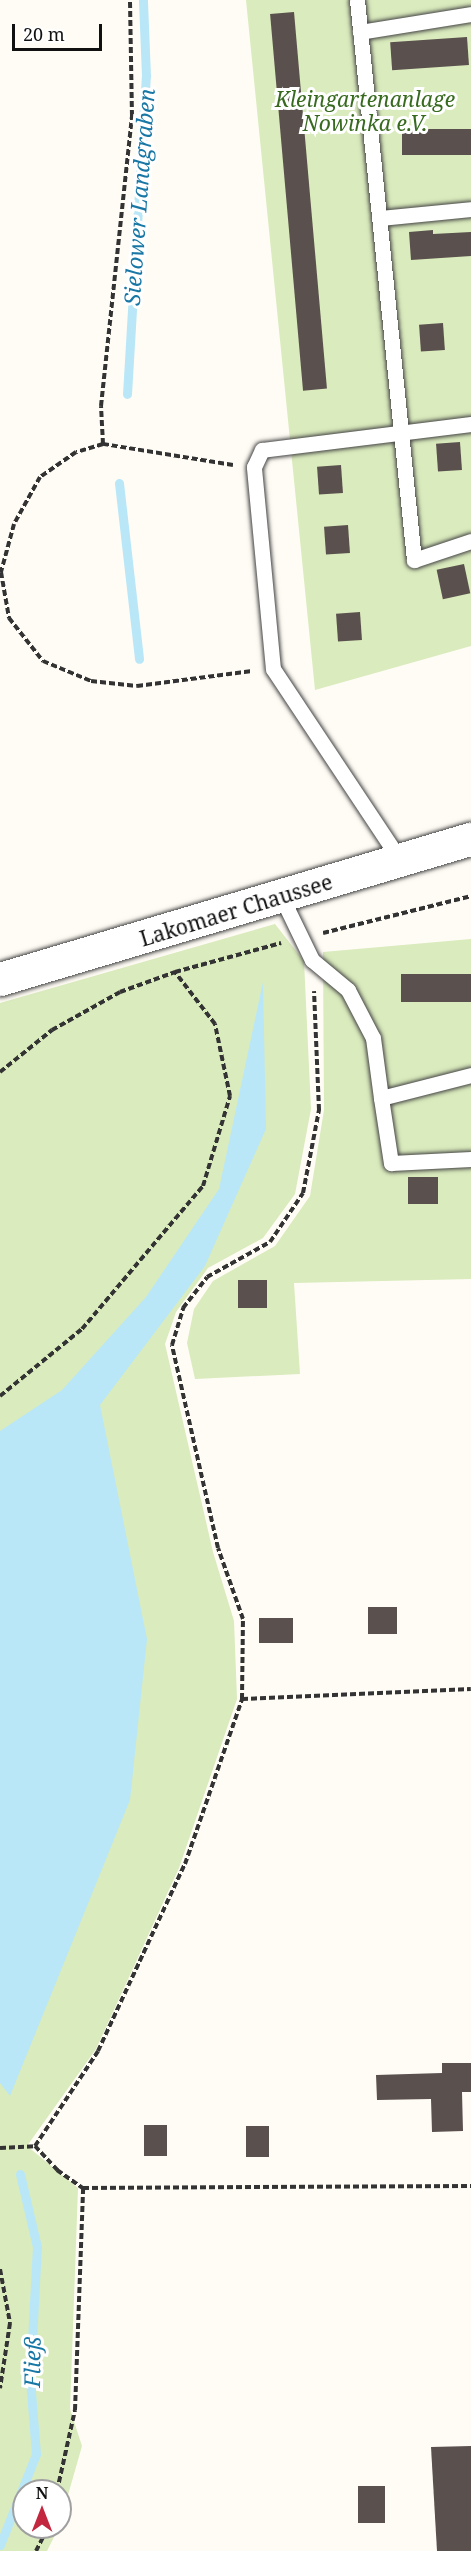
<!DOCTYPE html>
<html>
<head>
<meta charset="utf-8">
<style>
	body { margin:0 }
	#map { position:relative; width:471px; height:2551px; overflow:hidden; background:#fffcf5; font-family:"Noto Serif",serif }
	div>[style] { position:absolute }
	.green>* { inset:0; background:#daebbd }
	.water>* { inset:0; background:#b9e7f7 }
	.stream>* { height:9px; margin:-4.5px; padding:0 4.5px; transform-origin:4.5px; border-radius:4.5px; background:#b9e7f7 }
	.building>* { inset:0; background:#5a504d; transform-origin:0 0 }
	.path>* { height:4px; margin-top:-2px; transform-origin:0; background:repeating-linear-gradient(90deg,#333 0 6px,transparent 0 9px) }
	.roads { filter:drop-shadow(0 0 2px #444) drop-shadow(0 0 2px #444) }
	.service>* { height:15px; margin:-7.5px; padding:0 7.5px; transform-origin:7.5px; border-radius:7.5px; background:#fff }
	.tertiary>* { height:33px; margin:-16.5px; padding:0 16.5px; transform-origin:16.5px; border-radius:16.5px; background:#fff }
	span { translate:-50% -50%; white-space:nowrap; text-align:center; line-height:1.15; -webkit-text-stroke:6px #fff; paint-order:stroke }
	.park-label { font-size:21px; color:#376a1f; font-style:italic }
	.street-label { font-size:21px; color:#111 }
	.water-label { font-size:22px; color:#1877a5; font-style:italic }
	.north { position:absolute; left:12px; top:2479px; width:60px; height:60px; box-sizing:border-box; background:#fff; border:2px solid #a0a0a0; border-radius:50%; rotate:0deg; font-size:16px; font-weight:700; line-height:24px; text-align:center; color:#111 }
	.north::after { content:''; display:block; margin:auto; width:21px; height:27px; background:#c32740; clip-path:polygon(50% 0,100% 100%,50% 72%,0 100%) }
	.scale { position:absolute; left:12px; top:24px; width:90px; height:27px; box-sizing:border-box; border:3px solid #111; border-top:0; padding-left:8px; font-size:18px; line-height:21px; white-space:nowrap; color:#111; -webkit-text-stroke:4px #fff; paint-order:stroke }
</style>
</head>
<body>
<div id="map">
	<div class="green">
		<i style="clip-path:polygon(246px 0,471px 0,471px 646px,315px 690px)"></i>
		<i style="clip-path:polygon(275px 924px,304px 961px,311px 1109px,295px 1194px,263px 1238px,208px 1268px,176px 1312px,165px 1344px,213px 1552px,234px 1621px,237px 1699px,179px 1868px,96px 2049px,27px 2146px,78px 2188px,70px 2409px,82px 2446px,60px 2523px,60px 2491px,24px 2491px,24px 2527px,59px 2527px,47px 2551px,0 2551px,0 1003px)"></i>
		<i style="clip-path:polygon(471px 939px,471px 1279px,294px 1283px,300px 1374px,195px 1379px,187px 1343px,194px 1309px,213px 1281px,275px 1246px,310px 1196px,324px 1110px,323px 952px)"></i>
	</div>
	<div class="water">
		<i style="clip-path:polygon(263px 982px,266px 1129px,205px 1266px,100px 1405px,147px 1639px,130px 1800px,10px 2096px,0 2083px,0 1431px,62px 1390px,146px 1297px,219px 1189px)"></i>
	</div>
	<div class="stream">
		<i style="left:127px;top:394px;width:319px;rotate:-86.6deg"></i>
		<i style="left:146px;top:76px;width:76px;rotate:-92.3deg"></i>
		<i style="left:119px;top:483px;width:177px;rotate:83.5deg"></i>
		<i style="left:0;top:2545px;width:98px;rotate:-68.4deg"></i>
		<i style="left:36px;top:2454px;width:75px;rotate:-94.6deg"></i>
		<i style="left:30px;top:2379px;width:132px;rotate:-87deg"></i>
		<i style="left:37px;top:2247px;width:75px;rotate:-103.1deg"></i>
	</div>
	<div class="building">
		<i style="left:294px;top:12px;width:378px;height:24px;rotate:85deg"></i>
		<i style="left:467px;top:37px;width:28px;height:77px;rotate:86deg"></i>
		<i style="left:471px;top:129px;width:26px;height:69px;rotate:90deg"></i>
		<i style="clip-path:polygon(433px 230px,433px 234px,471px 232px,471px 256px,411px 260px,409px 232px)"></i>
		<i style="left:443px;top:323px;width:27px;height:24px;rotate:86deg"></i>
		<i style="left:460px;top:442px;width:28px;height:24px;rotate:86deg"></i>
		<i style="left:341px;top:465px;width:28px;height:24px;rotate:86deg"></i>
		<i style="left:348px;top:525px;width:28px;height:24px;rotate:86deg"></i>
		<i style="left:464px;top:564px;width:30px;height:28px;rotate:78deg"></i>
		<i style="left:360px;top:612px;width:28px;height:24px;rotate:86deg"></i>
		<i style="left:401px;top:974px;width:70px;height:28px"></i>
		<i style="left:408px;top:1177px;width:30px;height:27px"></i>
		<i style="left:238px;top:1280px;width:29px;height:28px"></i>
		<i style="left:368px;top:1607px;width:29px;height:27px"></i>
		<i style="left:259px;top:1618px;width:34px;height:25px"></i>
		<i style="clip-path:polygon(442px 2063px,471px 2063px,471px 2092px,462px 2092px,463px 2131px,432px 2132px,431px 2099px,377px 2100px,376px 2075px,442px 2073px)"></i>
		<i style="left:144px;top:2125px;width:23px;height:31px"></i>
		<i style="left:246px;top:2126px;width:23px;height:31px"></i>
		<i style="clip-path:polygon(471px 2446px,471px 2551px,437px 2551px,431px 2447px)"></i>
		<i style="left:358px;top:2486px;width:27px;height:37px"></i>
	</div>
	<div class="path">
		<i style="left:103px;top:444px;width:38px;rotate:-93deg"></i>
		<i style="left:101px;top:406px;width:292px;rotate:-83.9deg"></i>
		<i style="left:132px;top:116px;width:116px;rotate:-91deg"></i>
		<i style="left:233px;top:465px;width:132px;rotate:-170.8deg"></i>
		<i style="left:103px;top:444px;width:28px;rotate:163deg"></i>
		<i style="left:76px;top:452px;width:44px;rotate:145.2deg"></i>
		<i style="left:40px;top:477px;width:54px;rotate:119deg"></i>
		<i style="left:14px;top:524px;width:50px;rotate:105.2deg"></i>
		<i style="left:1px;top:572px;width:47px;rotate:80.1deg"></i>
		<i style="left:9px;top:618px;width:55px;rotate:51.7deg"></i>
		<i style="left:43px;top:661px;width:52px;rotate:22.6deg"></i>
		<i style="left:91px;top:681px;width:46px;rotate:6.2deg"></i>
		<i style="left:137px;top:686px;width:116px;rotate:-7.4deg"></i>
		<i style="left:323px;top:933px;width:153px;rotate:-14deg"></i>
		<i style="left:0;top:1072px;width:67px;rotate:-38.9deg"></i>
		<i style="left:52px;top:1030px;width:78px;rotate:-29.2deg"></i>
		<i style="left:120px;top:992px;width:59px;rotate:-20deg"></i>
		<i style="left:175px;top:972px;width:110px;rotate:-15.3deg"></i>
		<i style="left:0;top:1396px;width:106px;rotate:-39.3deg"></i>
		<i style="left:82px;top:1329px;width:187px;rotate:-49.8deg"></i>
		<i style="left:203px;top:1186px;width:94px;rotate:-73.3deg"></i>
		<i style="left:230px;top:1096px;width:74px;rotate:-101.8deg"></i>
		<i style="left:215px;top:1024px;width:66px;rotate:-127.6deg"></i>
		<i style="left:242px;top:1699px;width:229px;rotate:-2.5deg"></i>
		<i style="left:35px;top:2146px;width:114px;rotate:-56.4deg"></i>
		<i style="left:98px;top:2051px;width:206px;rotate:-65.1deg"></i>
		<i style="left:185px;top:1864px;width:175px;rotate:-70.9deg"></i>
		<i style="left:242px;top:1699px;width:80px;rotate:-89.3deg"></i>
		<i style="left:243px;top:1619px;width:75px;rotate:-109.4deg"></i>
		<i style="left:218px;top:1548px;width:208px;rotate:-102.8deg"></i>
		<i style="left:172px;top:1345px;width:39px;rotate:-73deg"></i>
		<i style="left:183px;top:1308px;width:39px;rotate:-52deg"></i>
		<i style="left:207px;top:1277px;width:72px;rotate:-29.1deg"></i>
		<i style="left:270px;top:1242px;width:59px;rotate:-56deg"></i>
		<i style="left:303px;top:1193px;width:85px;rotate:-79.1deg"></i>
		<i style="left:319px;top:1110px;width:119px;rotate:-92.4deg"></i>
		<i style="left:0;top:2148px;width:35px;rotate:-3deg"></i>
		<i style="left:35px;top:2146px;width:33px;rotate:47deg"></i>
		<i style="left:57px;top:2170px;width:32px;rotate:35deg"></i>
		<i style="left:83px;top:2188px;width:388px;rotate:-0.3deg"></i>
		<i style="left:0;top:2269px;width:55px;rotate:79.5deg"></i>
		<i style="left:10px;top:2323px;width:66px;rotate:98.7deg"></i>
		<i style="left:57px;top:2491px;width:83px;rotate:-77.5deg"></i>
		<i style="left:75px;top:2410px;width:222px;rotate:-87.9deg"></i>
		<i style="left:36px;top:2551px;width:27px;rotate:-63deg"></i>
	</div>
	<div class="roads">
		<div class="service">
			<i style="left:357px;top:0;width:563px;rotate:84.19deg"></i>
			<i style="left:414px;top:560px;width:60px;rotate:-18.4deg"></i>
			<i style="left:360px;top:32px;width:112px;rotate:-9.2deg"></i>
			<i style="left:380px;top:218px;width:91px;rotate:-5.6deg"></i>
			<i style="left:400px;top:860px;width:229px;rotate:-123.6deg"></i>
			<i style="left:273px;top:669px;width:203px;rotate:-95.4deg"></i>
			<i style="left:254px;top:467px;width:19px;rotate:-65deg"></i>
			<i style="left:262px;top:450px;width:211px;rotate:-7.1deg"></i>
			<i style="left:282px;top:898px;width:69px;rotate:64.2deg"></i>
			<i style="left:312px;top:960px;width:47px;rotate:39.8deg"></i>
			<i style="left:348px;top:990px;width:54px;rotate:62.5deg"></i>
			<i style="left:373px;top:1038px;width:61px;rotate:82.4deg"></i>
			<i style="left:381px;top:1098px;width:93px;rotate:-14.3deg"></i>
			<i style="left:381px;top:1098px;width:66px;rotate:81.3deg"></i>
			<i style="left:391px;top:1163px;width:80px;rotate:-2.9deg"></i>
		</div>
		<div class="tertiary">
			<i style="left:0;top:979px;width:491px;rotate:-16.6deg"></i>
		</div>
	</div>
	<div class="park-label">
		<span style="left:365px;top:111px">Kleingartenanlage<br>Nowinka e.V.</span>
	</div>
	<div class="street-label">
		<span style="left:236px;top:910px;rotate:-17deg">Lakomaer Chaussee</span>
	</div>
	<div class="water-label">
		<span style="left:139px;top:197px;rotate:-86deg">Sielower Landgraben</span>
		<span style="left:32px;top:2362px;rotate:-89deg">Fließ</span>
	</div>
	<div class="north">N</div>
	<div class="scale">20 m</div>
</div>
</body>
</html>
